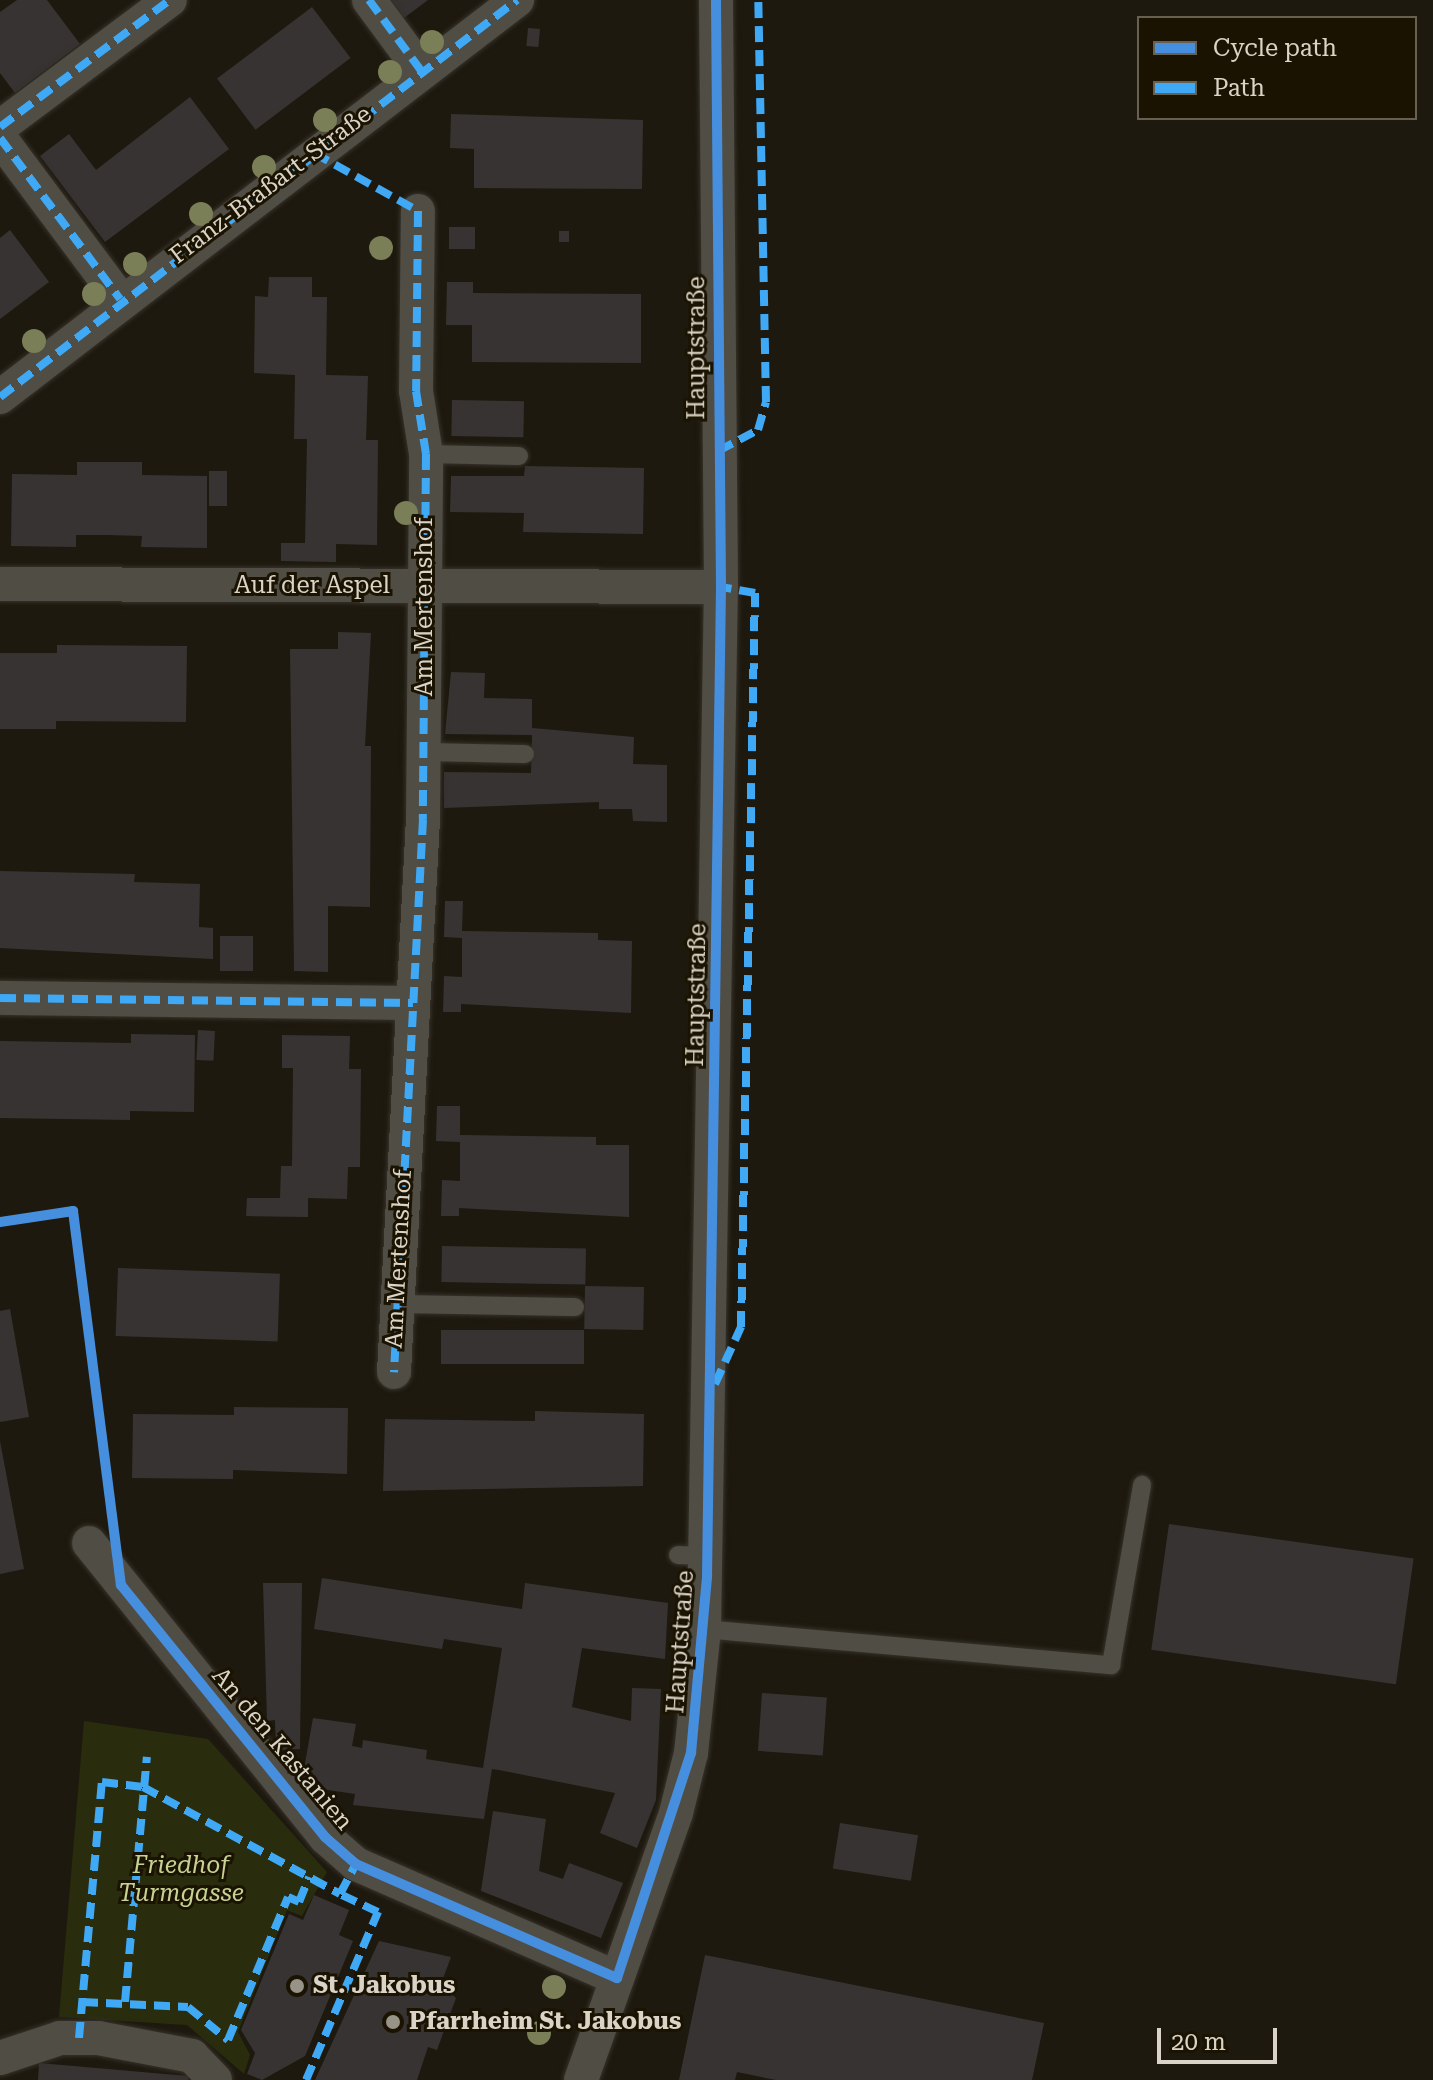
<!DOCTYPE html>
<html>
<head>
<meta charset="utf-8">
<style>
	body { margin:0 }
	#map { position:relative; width:1433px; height:2080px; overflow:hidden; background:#1e190e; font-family:"Roboto Serif",serif }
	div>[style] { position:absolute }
	.green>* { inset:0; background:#292d0e }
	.building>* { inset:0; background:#373332; transform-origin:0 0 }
	.roads { filter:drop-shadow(0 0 2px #36322b) drop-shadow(0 0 2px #36322b) }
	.lane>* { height:18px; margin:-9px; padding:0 9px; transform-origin:9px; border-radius:9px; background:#504d45 }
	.street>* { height:34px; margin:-17px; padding:0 17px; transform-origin:17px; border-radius:17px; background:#504d45 }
	.quiet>* { height:8px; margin-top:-4px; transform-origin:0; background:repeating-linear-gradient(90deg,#3fa9f5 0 16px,transparent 0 24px) }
	.cycleway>* { height:10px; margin:-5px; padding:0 5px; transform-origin:5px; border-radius:5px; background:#468fdf }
	.trees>* { width:24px; height:24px; margin:-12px; border-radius:50%; background:#7a7f57 }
	.dots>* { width:22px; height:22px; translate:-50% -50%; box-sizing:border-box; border:4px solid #1b1301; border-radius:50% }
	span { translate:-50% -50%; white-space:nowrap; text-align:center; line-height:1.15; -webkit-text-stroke:6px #1b1301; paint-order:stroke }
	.street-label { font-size:24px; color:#dad4c8 }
	.park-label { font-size:24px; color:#c6d292; font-style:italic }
	.poi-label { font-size:24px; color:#dad4c8; font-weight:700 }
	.left { translate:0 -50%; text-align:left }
	.legend { position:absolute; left:1137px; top:16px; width:280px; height:104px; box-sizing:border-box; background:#1b1301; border:2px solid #676051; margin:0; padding:10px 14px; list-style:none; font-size:24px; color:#dad4c8 }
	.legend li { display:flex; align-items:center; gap:16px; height:40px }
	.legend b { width:40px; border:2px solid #676051 }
	.scale { position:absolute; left:1157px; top:2028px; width:120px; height:36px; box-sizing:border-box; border:4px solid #dad4c8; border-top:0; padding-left:10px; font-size:24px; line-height:28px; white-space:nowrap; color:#dad4c8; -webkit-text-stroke:6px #1b1301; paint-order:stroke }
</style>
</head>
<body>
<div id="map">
	<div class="green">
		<i style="clip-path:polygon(84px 1721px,208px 1739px,327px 1872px,302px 1916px,287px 1910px,238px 2032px,250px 2055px,244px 2074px,187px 2025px,59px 2017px)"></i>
	</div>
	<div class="building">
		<i style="clip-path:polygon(17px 0,47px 0,80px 44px,15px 93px,0 73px,0 12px)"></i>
		<i style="clip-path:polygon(391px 0,428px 0,404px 18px)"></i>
		<i style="left:312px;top:7px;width:64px;height:119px;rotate:53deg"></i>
		<i style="left:528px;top:28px;width:12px;height:18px;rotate:5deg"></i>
		<i style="clip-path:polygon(190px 97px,229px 149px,105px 242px,40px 156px,69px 134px,96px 170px)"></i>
		<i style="clip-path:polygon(451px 114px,643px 120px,642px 189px,474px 188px,474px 149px,450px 148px)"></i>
		<i style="left:449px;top:227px;width:26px;height:22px"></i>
		<i style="clip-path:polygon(10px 230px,49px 282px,0 319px,0 238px)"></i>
		<i style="left:559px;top:231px;width:10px;height:11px"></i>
		<i style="clip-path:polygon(269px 277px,312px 277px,312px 297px,327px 297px,326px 375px,368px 376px,366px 440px,378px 440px,377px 545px,336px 544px,336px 562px,281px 561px,281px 543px,305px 543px,307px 439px,294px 439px,295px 375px,254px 373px,255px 296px,268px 297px)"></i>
		<i style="clip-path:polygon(447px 282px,473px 282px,473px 293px,641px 294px,641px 363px,472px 362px,472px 325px,446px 325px)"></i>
		<i style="left:452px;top:400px;width:72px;height:36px;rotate:1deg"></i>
		<i style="clip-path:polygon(77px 462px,142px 462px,142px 475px,207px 476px,207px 548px,141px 547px,142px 536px,109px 535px,76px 535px,76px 547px,11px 546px,12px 474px,77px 475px)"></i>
		<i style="clip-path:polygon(525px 466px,644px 468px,643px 534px,523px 532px,524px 513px,450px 512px,451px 476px,524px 476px)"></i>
		<i style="left:209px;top:471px;width:18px;height:35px"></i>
		<i style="clip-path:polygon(338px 632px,371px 633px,365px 746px,371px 746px,370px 907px,328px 906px,328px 972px,294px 971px,290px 649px,338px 649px)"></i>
		<i style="clip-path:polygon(57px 645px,187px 646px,186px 722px,56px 721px,56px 729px,0 729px,0 653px,57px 653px)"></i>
		<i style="clip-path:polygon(451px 672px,485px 673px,484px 698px,532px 699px,532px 728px,634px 737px,633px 764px,667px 765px,667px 822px,633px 821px,632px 809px,599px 809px,599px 802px,444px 808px,444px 772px,531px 773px,532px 735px,445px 734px)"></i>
		<i style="clip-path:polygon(0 871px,135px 874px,134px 882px,200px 884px,199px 927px,213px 928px,213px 959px,0 948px)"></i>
		<i style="clip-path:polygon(445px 901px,463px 901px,462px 931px,598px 933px,598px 940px,632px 941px,631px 1013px,461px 1004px,461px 1012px,443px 1012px,444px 976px,462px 977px,462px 938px,444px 937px)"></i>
		<i style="left:220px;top:936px;width:33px;height:35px"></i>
		<i style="left:198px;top:1030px;width:17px;height:30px;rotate:3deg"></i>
		<i style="clip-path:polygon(131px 1034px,195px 1035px,194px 1112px,130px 1111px,130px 1120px,0 1118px,0 1041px,131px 1043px)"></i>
		<i style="clip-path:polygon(282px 1035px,350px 1036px,349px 1069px,361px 1069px,360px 1167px,348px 1167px,347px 1199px,308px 1198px,308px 1217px,246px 1216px,247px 1198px,280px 1198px,281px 1166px,292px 1166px,293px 1068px,282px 1068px)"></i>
		<i style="clip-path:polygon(437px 1106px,460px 1106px,460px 1135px,596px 1137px,596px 1145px,629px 1145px,629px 1217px,459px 1208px,459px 1216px,441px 1216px,442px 1180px,460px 1181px,460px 1142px,436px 1141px)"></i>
		<i style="left:442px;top:1246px;width:144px;height:36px;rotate:1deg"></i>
		<i style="left:118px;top:1268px;width:162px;height:68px;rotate:2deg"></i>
		<i style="left:585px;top:1286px;width:59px;height:43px;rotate:1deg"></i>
		<i style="clip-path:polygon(10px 1309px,29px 1417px,0 1422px,0 1311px)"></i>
		<i style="left:441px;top:1330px;width:143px;height:34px"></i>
		<i style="clip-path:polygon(234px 1407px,348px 1408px,347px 1474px,233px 1470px,233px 1479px,132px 1478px,133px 1414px,234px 1415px)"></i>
		<i style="clip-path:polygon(535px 1411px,644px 1414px,643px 1486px,383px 1491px,385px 1419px,535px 1421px)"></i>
		<i style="clip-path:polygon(0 1441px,24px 1569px,0 1574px)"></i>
		<i style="left:1169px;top:1524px;width:247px;height:127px;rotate:8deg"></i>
		<i style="clip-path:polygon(322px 1578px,522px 1609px,525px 1583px,668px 1603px,665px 1659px,582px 1648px,572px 1707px,631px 1721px,632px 1688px,661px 1689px,656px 1800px,637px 1848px,600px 1833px,615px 1793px,499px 1770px,492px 1769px,484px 1819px,353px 1805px,355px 1794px,301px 1786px,313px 1718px,356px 1724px,352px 1746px,362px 1748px,363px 1740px,427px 1750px,426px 1759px,483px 1768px,502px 1648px,444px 1639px,442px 1649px,314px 1629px)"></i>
		<i style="clip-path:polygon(263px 1583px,302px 1583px,300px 1749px,276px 1750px,275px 1720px,267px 1721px)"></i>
		<i style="left:762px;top:1693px;width:65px;height:58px;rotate:4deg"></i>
		<i style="clip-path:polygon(493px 1811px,546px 1819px,539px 1871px,563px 1879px,569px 1863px,623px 1883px,601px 1938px,481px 1891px)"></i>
		<i style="left:840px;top:1823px;width:79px;height:46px;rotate:9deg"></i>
		<i style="clip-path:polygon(314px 1895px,349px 1910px,339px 1935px,353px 1941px,305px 2056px,262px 2080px,247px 2074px,255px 2053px,241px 2030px,289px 1914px,303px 1920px)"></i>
		<i style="clip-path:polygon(379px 1941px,451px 1957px,441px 1984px,456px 1998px,437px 2050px,428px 2047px,417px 2080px,315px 2080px)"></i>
		<i style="clip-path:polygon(705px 1955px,1044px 2023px,1032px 2080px,776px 2080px,737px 2072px,735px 2080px,679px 2080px)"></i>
		<i style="clip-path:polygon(39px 2063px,188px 2076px,188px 2080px,38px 2080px)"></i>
	</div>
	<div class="roads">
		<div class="lane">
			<i style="left:426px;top:454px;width:93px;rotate:1.2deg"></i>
			<i style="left:423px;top:752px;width:102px;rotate:1.1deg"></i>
			<i style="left:396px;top:1304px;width:179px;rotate:1deg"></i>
			<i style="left:678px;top:1555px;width:29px;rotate:2deg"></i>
			<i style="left:704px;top:1629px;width:409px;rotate:5.1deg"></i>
			<i style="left:1111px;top:1665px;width:183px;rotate:-80.2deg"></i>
		</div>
		<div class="street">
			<i style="left:369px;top:0;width:89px;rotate:53.6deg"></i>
			<i style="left:0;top:127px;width:212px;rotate:-36.8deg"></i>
			<i style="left:0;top:138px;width:201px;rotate:53.3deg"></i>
			<i style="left:0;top:397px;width:652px;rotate:-37.52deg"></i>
			<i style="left:0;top:584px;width:721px;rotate:0.24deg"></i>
			<i style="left:0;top:998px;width:413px;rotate:0.7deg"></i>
			<i style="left:394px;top:1372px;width:554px;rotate:-87deg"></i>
			<i style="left:423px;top:819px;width:365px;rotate:-89.5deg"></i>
			<i style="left:426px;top:454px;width:64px;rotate:-99deg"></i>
			<i style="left:416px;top:391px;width:180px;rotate:-89.4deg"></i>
			<i style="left:89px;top:1543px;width:377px;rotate:51.2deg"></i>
			<i style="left:325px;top:1837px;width:41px;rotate:41.1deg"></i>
			<i style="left:356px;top:1864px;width:285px;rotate:23.6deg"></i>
			<i style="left:0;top:2058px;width:63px;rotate:-18.4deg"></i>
			<i style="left:60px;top:2038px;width:38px"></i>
			<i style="left:98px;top:2038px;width:96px;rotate:10.8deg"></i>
			<i style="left:192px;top:2056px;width:33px;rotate:46deg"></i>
			<i style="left:581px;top:2080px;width:283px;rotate:-70.4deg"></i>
			<i style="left:676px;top:1813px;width:62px;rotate:-76deg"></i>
			<i style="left:691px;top:1753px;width:125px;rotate:-84deg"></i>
			<i style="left:704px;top:1629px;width:1042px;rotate:-89.07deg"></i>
			<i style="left:721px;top:587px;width:587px;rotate:-90.49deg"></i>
		</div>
	</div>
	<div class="quiet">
		<i style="left:369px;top:0;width:89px;rotate:53.6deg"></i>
		<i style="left:0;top:127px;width:212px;rotate:-36.8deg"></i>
		<i style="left:0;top:138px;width:201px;rotate:53.3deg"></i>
		<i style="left:314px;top:153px;width:119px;rotate:29.1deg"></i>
		<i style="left:418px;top:211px;width:180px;rotate:90.6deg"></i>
		<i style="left:416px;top:391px;width:64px;rotate:81deg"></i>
		<i style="left:426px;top:454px;width:365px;rotate:90.5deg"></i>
		<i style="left:423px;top:819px;width:554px;rotate:93deg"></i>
		<i style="left:0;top:397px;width:652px;rotate:-37.52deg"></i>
		<i style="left:718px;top:451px;width:45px;rotate:-27.7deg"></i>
		<i style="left:758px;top:430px;width:29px;rotate:-74deg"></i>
		<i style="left:766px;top:402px;width:402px;rotate:-91.1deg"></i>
		<i style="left:0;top:998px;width:413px;rotate:0.7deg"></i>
		<i style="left:715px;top:1384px;width:63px;rotate:-65.5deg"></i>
		<i style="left:741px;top:1327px;width:734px;rotate:-88.91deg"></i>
		<i style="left:755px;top:593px;width:35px;rotate:-170deg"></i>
		<i style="left:82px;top:2002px;width:106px;rotate:2.7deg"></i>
		<i style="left:188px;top:2007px;width:52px;rotate:39.5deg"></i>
		<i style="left:228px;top:2040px;width:155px;rotate:-67.2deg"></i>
		<i style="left:288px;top:1897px;width:12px;rotate:24deg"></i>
		<i style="left:299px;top:1902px;width:27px;rotate:-68deg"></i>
		<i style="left:125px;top:2002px;width:246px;rotate:-84.9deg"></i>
		<i style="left:79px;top:2038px;width:257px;rotate:-84.9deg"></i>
		<i style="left:102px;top:1782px;width:41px;rotate:7deg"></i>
		<i style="left:143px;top:1787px;width:224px;rotate:28.5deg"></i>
		<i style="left:306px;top:2080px;width:183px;rotate:-66.8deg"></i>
		<i style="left:378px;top:1912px;width:42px;rotate:-154.7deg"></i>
		<i style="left:340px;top:1894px;width:34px;rotate:-62deg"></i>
	</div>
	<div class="cycleway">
		<i style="left:0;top:1222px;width:74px;rotate:-8.6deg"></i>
		<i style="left:73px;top:1211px;width:377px;rotate:82.7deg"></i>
		<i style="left:121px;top:1585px;width:324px;rotate:51deg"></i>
		<i style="left:325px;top:1837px;width:41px;rotate:41.1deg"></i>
		<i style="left:356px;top:1864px;width:285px;rotate:23.6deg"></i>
		<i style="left:617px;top:1978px;width:237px;rotate:-71.8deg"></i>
		<i style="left:691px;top:1753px;width:177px;rotate:-84.8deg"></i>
		<i style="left:707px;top:1577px;width:990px;rotate:-89.19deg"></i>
		<i style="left:721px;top:587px;width:587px;rotate:-90.49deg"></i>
	</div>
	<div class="trees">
		<i style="left:432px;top:42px"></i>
		<i style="left:390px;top:72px"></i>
		<i style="left:325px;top:120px"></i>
		<i style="left:264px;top:167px"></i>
		<i style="left:201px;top:214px"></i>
		<i style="left:381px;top:248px"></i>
		<i style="left:135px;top:264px"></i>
		<i style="left:94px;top:294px"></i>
		<i style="left:34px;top:341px"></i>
		<i style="left:406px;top:513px"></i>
		<i style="left:554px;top:1987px"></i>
		<i style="left:539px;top:2033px"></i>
	</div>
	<div class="dots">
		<i style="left:297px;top:1986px;background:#989387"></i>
		<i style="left:393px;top:2022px;background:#989387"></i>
	</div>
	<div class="street-label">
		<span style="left:271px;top:185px;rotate:-37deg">Franz-Braßart-Straße</span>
		<span style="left:697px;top:348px;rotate:-90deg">Hauptstraße</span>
		<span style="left:312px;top:586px">Auf der Aspel</span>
		<span style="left:425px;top:607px;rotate:-90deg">Am Mertenshof</span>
		<span style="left:697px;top:995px;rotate:-89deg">Hauptstraße</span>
		<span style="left:399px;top:1259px;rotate:-87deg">Am Mertenshof</span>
		<span style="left:681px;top:1642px;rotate:-86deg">Hauptstraße</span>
		<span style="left:282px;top:1749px;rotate:50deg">An den Kastanien</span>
	</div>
	<div class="park-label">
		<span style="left:181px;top:1880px">Friedhof<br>Turmgasse</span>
	</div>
	<div class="poi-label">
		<span class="left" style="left:313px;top:1986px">St. Jakobus</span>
		<span class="left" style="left:409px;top:2022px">Pfarrheim St. Jakobus</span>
	</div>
	<ul class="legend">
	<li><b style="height:10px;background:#468fdf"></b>Cycle path</li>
	<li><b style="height:10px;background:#3fa9f5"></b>Path</li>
	</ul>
	<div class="scale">20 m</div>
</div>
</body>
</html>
